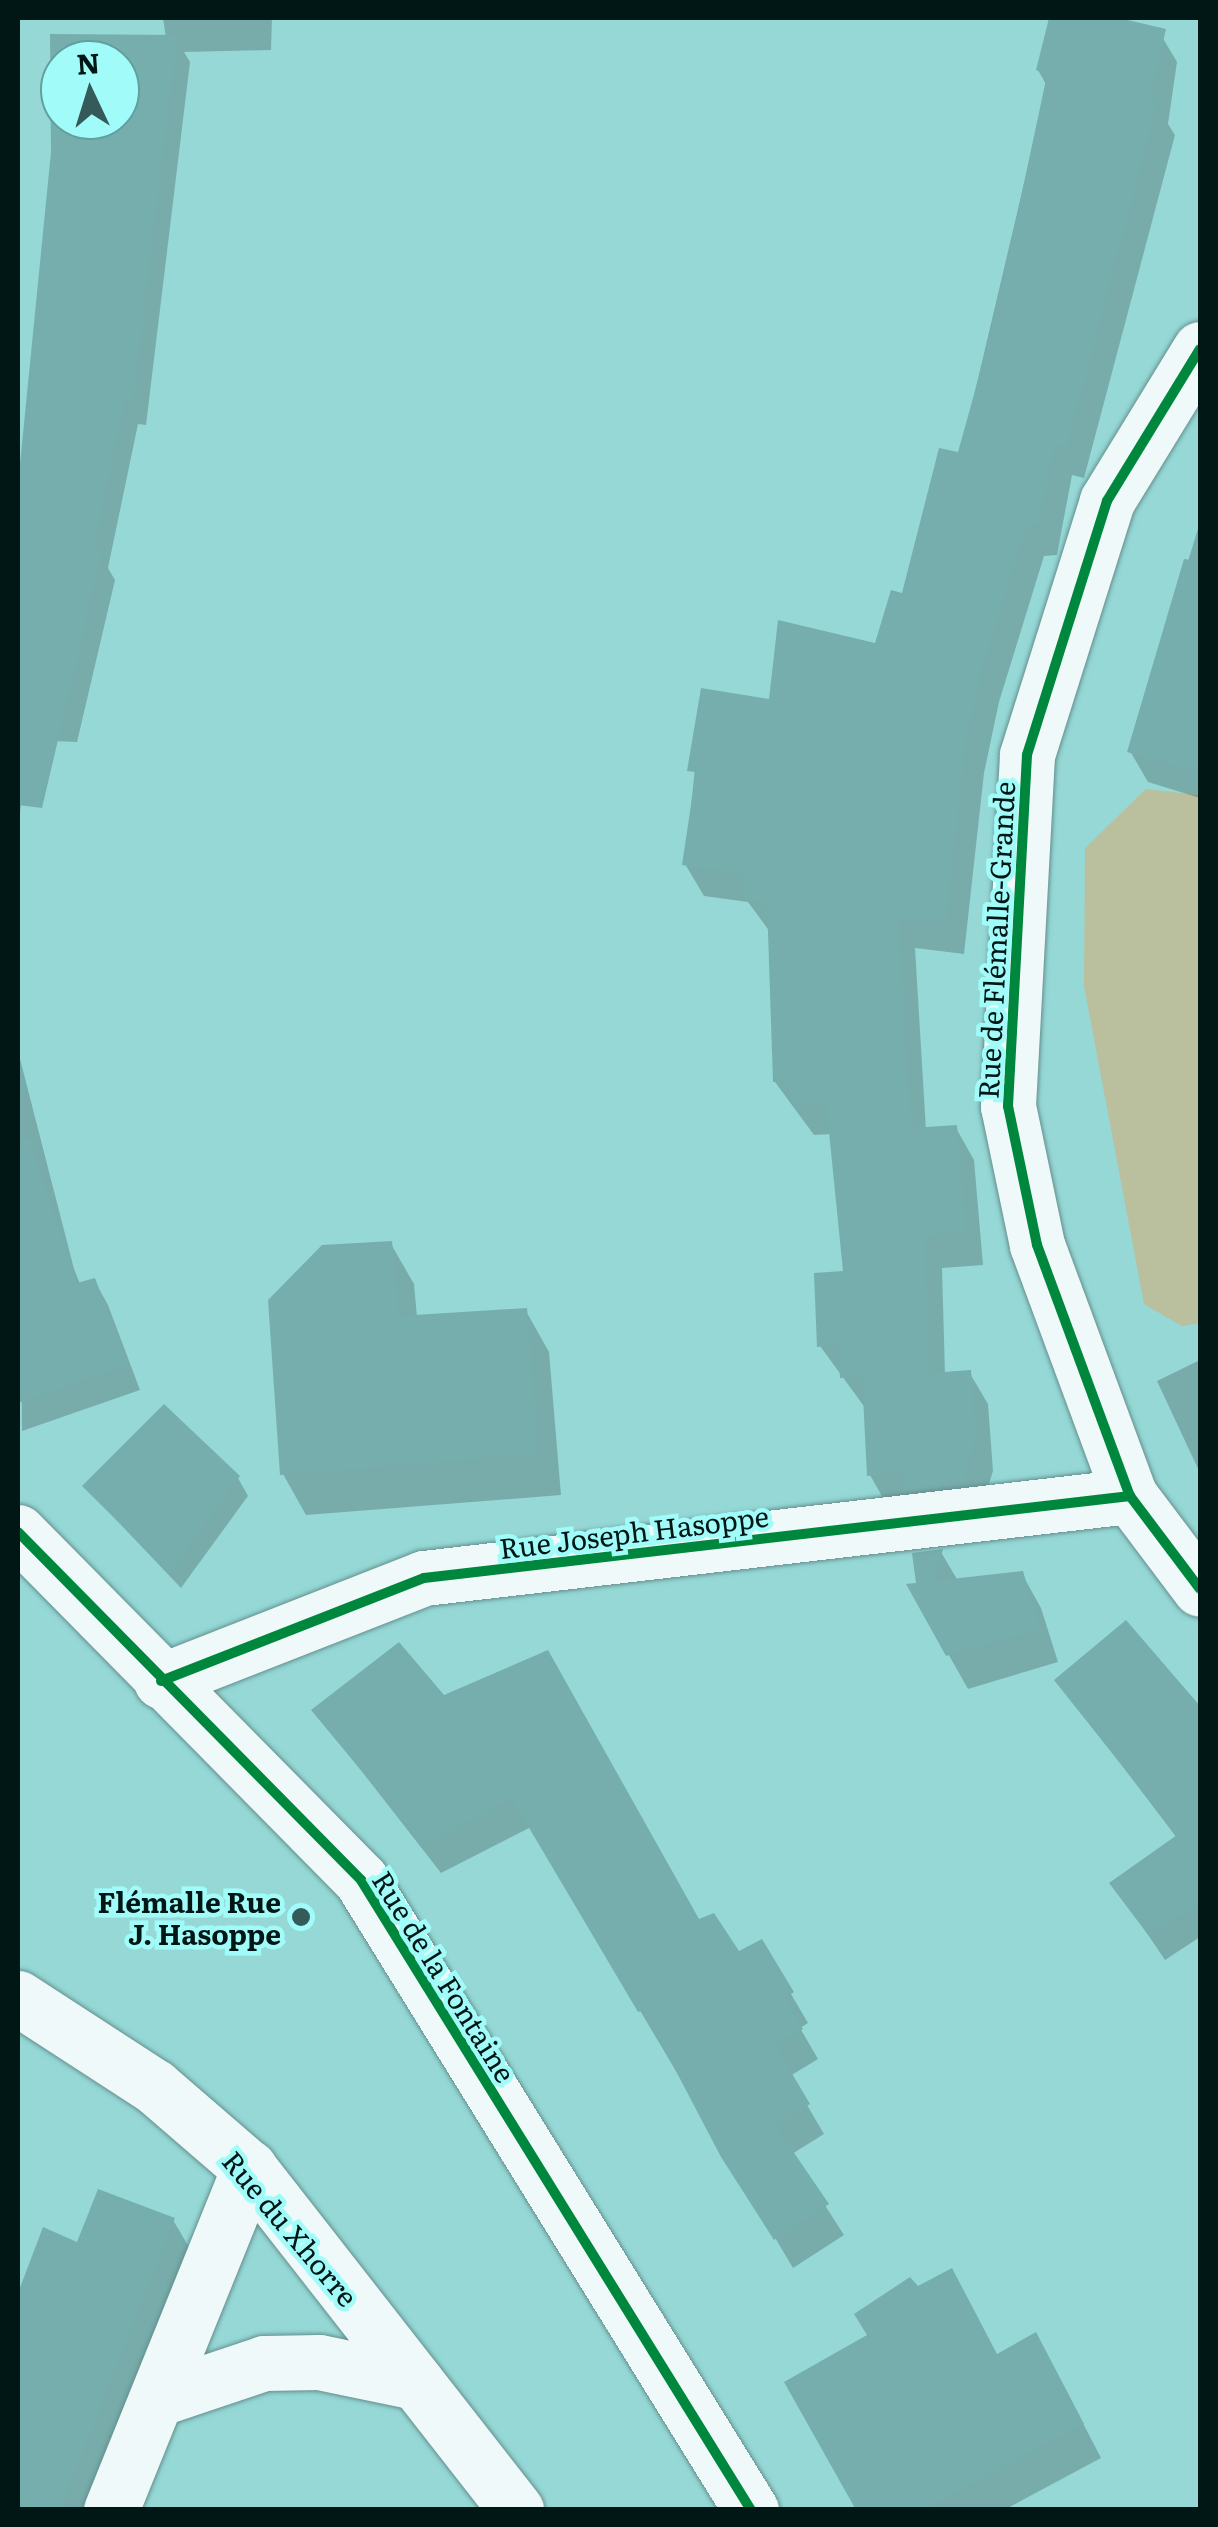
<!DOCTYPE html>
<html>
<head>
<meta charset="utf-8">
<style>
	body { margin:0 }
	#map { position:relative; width:1218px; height:2527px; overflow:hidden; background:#95d8d6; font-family:Literata,serif }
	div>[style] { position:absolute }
	.green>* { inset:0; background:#babf9d }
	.shadow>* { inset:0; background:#0003 }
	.building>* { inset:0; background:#76aead }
	.roads { filter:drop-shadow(0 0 2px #648f8d) drop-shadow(0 0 2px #648f8d) }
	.minor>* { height:55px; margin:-27.5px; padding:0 27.5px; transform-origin:27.5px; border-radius:27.5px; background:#eff9f9 }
	.cycleway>* { height:10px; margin:-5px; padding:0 5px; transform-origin:5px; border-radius:5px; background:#00873e }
	.dots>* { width:28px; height:28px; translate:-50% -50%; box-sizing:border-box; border:5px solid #a1fcf9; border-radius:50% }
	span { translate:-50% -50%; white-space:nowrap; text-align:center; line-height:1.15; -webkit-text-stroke:9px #a1fcf9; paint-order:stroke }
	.street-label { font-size:28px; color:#001716 }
	.poi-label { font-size:28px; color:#001716; font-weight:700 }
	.right { translate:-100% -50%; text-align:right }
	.frame { position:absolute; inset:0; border:20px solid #001716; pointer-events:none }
	.north { position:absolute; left:40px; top:40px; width:100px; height:100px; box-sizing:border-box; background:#a1fcf9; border:2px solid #61a09e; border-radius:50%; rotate:356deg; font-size:28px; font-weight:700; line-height:40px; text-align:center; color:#001716 }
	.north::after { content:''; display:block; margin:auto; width:35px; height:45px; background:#345b59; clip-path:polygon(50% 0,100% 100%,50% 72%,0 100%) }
</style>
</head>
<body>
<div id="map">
	<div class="green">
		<i style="clip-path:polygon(1146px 789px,1200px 795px,1200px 1323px,1182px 1326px,1144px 1304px,1084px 986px,1085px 848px)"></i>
	</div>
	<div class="shadow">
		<i style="clip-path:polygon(evenodd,163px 18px,272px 18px,271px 50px,184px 52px,190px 62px,146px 425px,138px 424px,108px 568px,115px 580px,77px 742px,26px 740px,18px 840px,18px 479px,36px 402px,53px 152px,53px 36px,166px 38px,163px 18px,60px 60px,120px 60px,120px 120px,60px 120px,60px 60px)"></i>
		<i style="clip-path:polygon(1052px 18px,1108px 18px,1158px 30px,1177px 62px,1168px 124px,1175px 135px,1084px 478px,1072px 475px,1057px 555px,1044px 556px,999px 702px,984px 773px,964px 954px,915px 948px,926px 1130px,956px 1128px,974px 1160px,983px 1265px,942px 1268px,945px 1374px,969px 1372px,988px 1404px,993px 1471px,979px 1516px,888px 1507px,870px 1475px,866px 1409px,820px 1346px,846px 1273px,832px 1134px,814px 1135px,775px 1082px,770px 932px,748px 902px,704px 896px,685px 864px,703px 691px,771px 702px,877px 646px,904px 596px,960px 455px,1047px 86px,1038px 70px)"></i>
		<i style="clip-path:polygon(1200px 522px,1200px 798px,1148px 782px,1130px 751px)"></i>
		<i style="clip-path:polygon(18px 1051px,74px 1269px,80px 1284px,94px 1280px,108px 1305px,140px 1390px,22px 1431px)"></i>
		<i style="clip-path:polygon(391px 1244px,414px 1284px,417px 1317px,526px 1311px,549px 1352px,561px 1495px,306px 1515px,283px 1474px)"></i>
		<i style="clip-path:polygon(1200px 1360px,1200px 1473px,1157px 1381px)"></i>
		<i style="clip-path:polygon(238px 1478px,248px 1496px,181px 1588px,85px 1487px)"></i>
		<i style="clip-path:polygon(941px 1552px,958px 1581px,1022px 1574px,1041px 1608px,1058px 1662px,968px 1689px,910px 1586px,919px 1585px)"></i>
		<i style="clip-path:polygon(1125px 1624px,1200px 1714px,1200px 1937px,1165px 1960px,1113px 1883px,1177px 1838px,1057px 1680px)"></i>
		<i style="clip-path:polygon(444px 1698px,738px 1955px,761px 1943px,808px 2023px,800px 2028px,818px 2059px,790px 2076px,824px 2134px,792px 2154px,844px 2235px,793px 2268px,531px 1827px,441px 1873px,314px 1710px)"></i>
		<i style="clip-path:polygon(173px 2220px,193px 2254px,91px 2510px,18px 2510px,18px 2299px,45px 2231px,79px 2245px)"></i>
		<i style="clip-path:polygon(997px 2356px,1055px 2369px,1101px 2458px,1004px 2510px,859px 2510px)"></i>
	</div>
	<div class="building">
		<i style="clip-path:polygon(1049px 18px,1119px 18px,1166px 29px,1150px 97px,1158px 101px,1067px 447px,1055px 444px,1039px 524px,1027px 525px,982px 668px,966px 739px,946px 923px,898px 917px,911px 1128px,957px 1125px,966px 1233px,924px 1236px,930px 1373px,971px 1370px,976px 1437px,962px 1484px,904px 1491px,902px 1473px,867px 1476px,862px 1376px,840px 1378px,838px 1345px,817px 1347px,814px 1273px,843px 1271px,826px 1102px,793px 1104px,788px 1082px,773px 1082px,767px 902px,744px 899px,745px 873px,682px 865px,696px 772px,687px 771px,701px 688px,769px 699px,778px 620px,875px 643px,891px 590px,902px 593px,939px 448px,958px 452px,995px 319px,1047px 75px,1036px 70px)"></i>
		<i style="clip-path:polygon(evenodd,50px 34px,178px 35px,133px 401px,125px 400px,94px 548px,102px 553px,42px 808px,18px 805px,18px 484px,51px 152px,50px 34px,60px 60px,120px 60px,120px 120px,60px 120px,60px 60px)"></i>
		<i style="clip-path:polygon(1184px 559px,1200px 561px,1200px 773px,1127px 752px)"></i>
		<i style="clip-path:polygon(30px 1138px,77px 1283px,95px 1278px,128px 1365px,18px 1403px,18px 1140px)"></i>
		<i style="clip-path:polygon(392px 1241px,399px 1316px,527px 1308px,539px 1454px,280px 1475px,268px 1300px,322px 1245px)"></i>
		<i style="clip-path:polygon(164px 1404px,240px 1476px,170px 1573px,82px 1486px)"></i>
		<i style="clip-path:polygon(943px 1549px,933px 1581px,1023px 1571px,1040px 1629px,946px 1656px,906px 1584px,916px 1583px,912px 1553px)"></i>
		<i style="clip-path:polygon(1126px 1620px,1200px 1706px,1200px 1903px,1149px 1936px,1109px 1883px,1177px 1835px,1054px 1680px)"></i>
		<i style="clip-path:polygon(399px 1642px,444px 1695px,548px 1650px,699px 1919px,714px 1913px,739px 1951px,762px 1939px,794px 1992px,785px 1998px,803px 2029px,775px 2045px,810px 2104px,775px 2125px,829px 2204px,774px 2240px,721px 2157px,644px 2010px,638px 2012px,512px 1799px,423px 1845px,311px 1710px)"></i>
		<i style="clip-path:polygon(98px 2189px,175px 2218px,60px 2510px,18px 2510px,18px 2293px,43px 2227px,77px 2242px)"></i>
		<i style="clip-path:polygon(952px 2268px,997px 2354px,1036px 2332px,1084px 2424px,922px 2510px,856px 2510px,784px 2382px,867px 2335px,854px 2314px,910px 2277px,918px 2286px)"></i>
	</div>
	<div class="roads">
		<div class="minor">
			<i style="left:1200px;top:349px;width:178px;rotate:121.5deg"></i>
			<i style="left:1107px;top:501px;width:266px;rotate:107.5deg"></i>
			<i style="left:1027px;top:755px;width:352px;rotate:93.1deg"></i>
			<i style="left:1008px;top:1106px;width:142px;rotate:78.2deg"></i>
			<i style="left:1037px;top:1245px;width:268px;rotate:69.7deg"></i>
			<i style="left:1130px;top:1496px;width:116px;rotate:53deg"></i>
			<i style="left:18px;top:1532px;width:489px;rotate:45.4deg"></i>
			<i style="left:361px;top:1880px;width:741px;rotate:58.24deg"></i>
			<i style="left:161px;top:1681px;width:282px;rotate:-21.4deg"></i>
			<i style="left:424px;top:1578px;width:711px;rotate:-6.63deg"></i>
			<i style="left:18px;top:1998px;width:163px;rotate:33deg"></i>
			<i style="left:155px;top:2087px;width:124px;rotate:40.8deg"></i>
			<i style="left:249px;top:2168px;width:434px;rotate:52deg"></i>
			<i style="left:157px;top:2399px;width:113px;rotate:-18.6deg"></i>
			<i style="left:264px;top:2363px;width:55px;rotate:-1deg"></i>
			<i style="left:319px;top:2362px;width:99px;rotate:11.7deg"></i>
			<i style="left:111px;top:2510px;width:369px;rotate:-68deg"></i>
		</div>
	</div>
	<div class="cycleway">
		<i style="left:1200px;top:349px;width:178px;rotate:121.5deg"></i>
		<i style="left:1107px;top:501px;width:266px;rotate:107.5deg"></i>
		<i style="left:1027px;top:755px;width:352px;rotate:93.1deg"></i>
		<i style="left:1008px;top:1106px;width:142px;rotate:78.2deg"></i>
		<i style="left:1037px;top:1245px;width:268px;rotate:69.7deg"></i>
		<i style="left:1130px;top:1496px;width:116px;rotate:53deg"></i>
		<i style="left:18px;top:1532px;width:489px;rotate:45.4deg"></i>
		<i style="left:361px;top:1880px;width:741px;rotate:58.24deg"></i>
		<i style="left:161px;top:1681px;width:282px;rotate:-21.4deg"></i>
		<i style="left:424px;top:1578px;width:711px;rotate:-6.63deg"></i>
	</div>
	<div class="dots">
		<i style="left:301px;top:1917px;background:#345b59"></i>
	</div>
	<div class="street-label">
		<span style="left:995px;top:940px;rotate:-87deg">Rue de Flémalle-Grande</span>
		<span style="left:634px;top:1531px;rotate:-7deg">Rue Joseph Hasoppe</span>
		<span style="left:445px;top:1976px;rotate:58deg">Rue de la Fontaine</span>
		<span style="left:291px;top:2228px;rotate:50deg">Rue du Xhorre</span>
	</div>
	<div class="poi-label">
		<span class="right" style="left:281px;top:1917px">Flémalle Rue<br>J. Hasoppe</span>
	</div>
	<div class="frame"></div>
	<div class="north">N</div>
</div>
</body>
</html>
